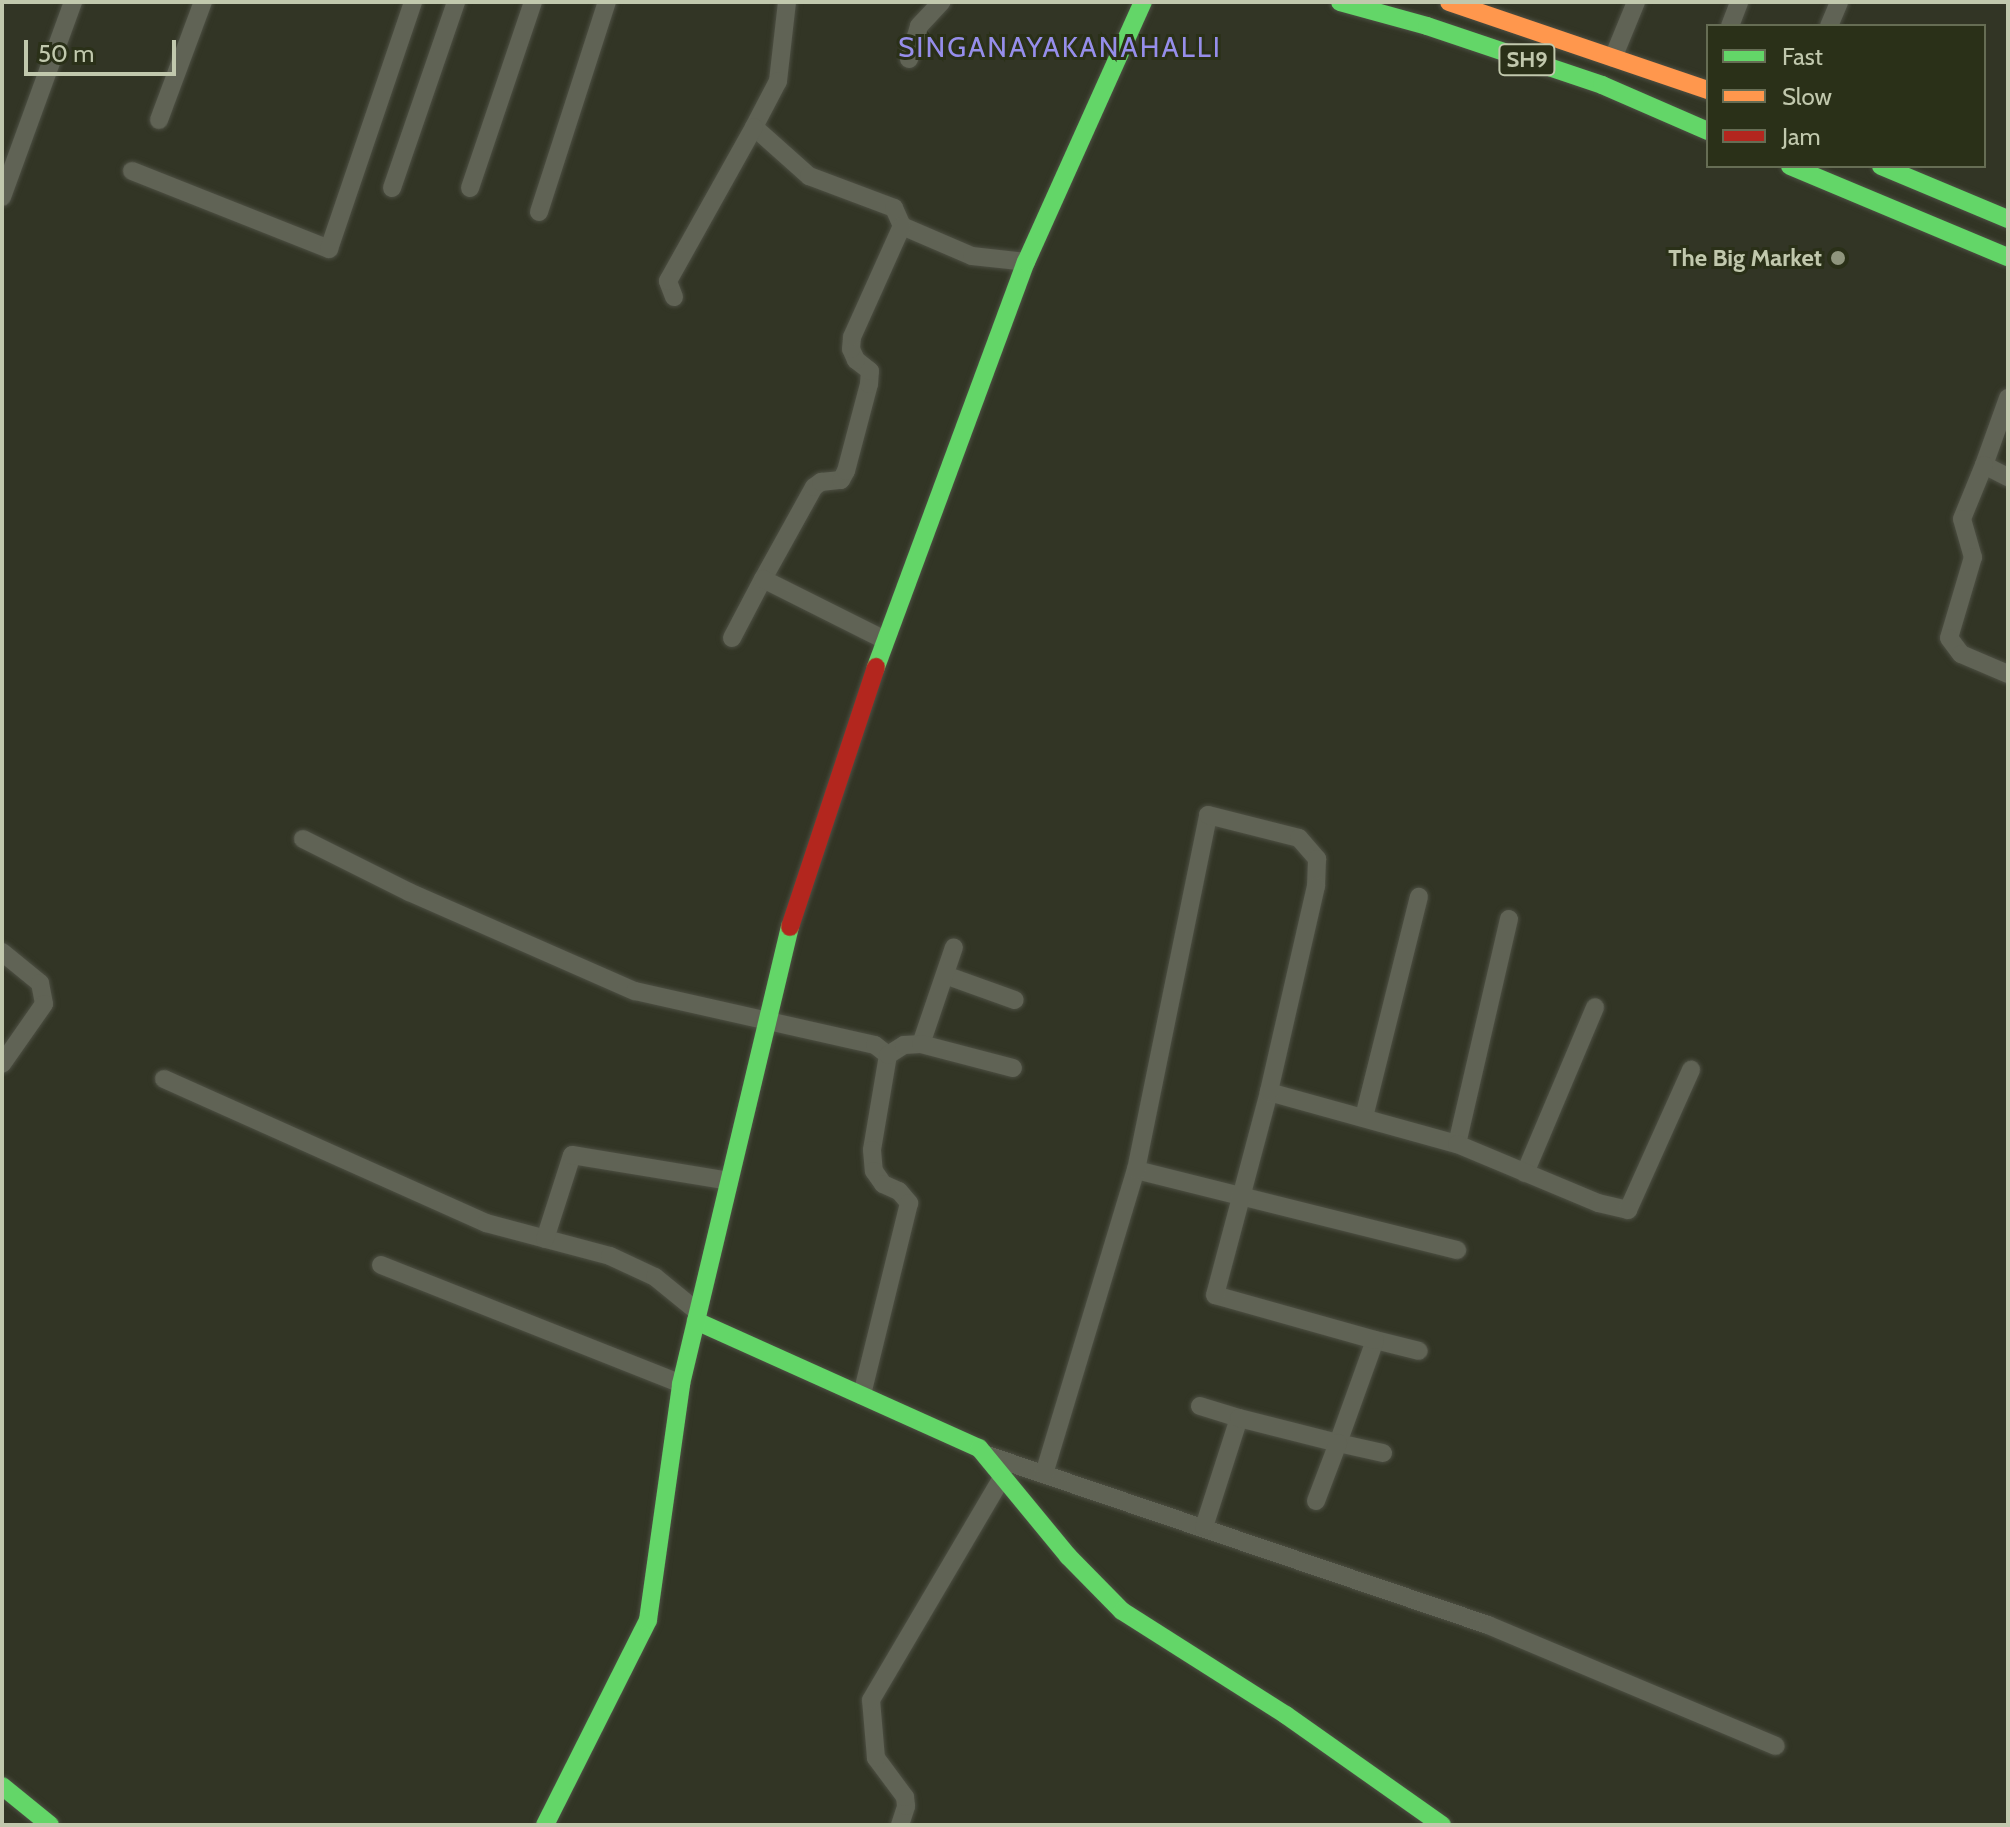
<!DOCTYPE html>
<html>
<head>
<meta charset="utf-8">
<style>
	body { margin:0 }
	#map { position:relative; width:2010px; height:1827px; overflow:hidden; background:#323525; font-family:Cabin,sans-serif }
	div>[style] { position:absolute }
	.roads { filter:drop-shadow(0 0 2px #4d4f43) drop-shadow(0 0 2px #4d4f43) }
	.street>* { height:18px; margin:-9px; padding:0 9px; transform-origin:9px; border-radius:9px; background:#606355 }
	.fast>* { height:18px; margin:-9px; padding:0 9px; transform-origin:9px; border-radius:9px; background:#63d668 }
	.slow>* { height:18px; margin:-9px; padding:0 9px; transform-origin:9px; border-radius:9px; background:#ff974d }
	.jam>* { height:18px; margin:-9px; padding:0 9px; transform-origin:9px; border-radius:9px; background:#b3261e }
	.dots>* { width:22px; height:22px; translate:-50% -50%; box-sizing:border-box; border:4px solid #2a3018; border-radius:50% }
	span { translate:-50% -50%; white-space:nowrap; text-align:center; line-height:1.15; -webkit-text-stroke:6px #2a3018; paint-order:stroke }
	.shield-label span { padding:2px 6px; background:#2a3018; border:2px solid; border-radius:6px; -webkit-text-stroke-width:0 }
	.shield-label { font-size:22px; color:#c1c8ad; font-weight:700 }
	.poi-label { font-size:24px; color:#c1c8ad; font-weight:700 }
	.right { translate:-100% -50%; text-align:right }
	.quarter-label { font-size:28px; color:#968eea; letter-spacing:2px }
	.frame { position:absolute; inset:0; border:4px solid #c1c8ad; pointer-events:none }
	.legend { position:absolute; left:1706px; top:24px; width:280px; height:144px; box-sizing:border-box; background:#2a3018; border:2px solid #666d54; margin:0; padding:10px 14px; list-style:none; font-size:24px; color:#c1c8ad }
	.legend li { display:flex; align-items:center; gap:16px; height:40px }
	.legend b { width:40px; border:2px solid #666d54 }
	.scale { position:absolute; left:24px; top:40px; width:152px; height:36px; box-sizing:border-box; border:4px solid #c1c8ad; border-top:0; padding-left:10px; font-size:24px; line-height:28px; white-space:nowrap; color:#c1c8ad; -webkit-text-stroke:6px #2a3018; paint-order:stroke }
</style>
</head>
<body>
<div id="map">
	<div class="roads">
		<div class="street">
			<i style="left:787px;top:2px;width:80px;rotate:96.5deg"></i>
			<i style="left:778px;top:81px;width:52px;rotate:117.6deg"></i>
			<i style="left:754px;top:127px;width:74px;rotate:41.7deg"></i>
			<i style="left:809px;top:176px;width:91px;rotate:20.6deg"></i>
			<i style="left:894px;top:208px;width:20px;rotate:66deg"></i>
			<i style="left:902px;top:226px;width:76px;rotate:23.2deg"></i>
			<i style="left:972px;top:256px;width:54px;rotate:6.3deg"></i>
			<i style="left:1730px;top:26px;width:26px;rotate:-69deg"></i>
			<i style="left:1829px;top:26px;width:26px;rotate:-67deg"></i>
			<i style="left:1613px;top:58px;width:61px;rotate:-67.7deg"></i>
			<i style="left:909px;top:59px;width:34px;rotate:-73deg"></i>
			<i style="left:919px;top:26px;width:33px;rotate:-47deg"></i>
			<i style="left:159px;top:120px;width:126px;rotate:-69.6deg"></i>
			<i style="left:132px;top:171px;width:212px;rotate:21.6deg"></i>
			<i style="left:329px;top:249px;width:261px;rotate:-71.2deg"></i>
			<i style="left:392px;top:188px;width:197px;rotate:-71deg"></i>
			<i style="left:470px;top:188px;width:196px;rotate:-71.3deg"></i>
			<i style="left:2px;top:197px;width:208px;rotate:-70deg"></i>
			<i style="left:539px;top:212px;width:221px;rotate:-72.1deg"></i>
			<i style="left:674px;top:297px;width:17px;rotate:-111deg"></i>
			<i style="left:668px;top:281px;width:176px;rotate:-60.8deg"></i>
			<i style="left:2008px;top:398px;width:71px;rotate:109.7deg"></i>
			<i style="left:1984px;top:465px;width:27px;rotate:27deg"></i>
			<i style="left:1984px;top:465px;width:58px;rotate:112.2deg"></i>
			<i style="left:1962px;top:519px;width:40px;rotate:74deg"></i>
			<i style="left:1973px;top:557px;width:84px;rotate:106.5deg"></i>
			<i style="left:1949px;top:638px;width:20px;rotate:53deg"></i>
			<i style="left:1961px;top:654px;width:51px;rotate:23.1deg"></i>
			<i style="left:763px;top:579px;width:105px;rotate:-61deg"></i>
			<i style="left:814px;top:487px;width:9px;rotate:-36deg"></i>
			<i style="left:821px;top:482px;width:20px;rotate:-6deg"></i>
			<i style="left:841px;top:480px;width:10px;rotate:-61deg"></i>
			<i style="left:846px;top:471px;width:90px;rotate:-75.2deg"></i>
			<i style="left:869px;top:384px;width:13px;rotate:-86deg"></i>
			<i style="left:870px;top:371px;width:18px;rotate:-142deg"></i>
			<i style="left:856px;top:360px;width:12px;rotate:-114deg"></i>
			<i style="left:851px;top:349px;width:12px;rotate:-85deg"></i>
			<i style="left:852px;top:337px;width:122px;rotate:-65.8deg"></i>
			<i style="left:732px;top:638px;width:67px;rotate:-62.3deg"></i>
			<i style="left:763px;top:579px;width:136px;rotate:26.6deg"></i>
			<i style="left:303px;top:839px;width:119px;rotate:26.6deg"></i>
			<i style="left:409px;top:892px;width:247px;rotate:23.7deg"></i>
			<i style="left:635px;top:991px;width:246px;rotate:12.7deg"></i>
			<i style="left:875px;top:1045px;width:16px;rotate:38deg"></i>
			<i style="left:888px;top:1055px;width:96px;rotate:99.6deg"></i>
			<i style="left:872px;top:1150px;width:21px;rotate:85deg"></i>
			<i style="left:874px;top:1171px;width:16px;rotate:55deg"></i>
			<i style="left:883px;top:1184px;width:17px;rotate:24deg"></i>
			<i style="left:899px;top:1191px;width:16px;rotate:50deg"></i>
			<i style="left:909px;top:1203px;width:198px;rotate:103.8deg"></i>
			<i style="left:2px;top:952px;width:49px;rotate:39.2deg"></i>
			<i style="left:40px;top:983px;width:21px;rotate:79deg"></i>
			<i style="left:44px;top:1004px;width:73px;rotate:125deg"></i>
			<i style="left:945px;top:975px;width:74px;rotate:19.7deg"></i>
			<i style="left:921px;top:1044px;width:102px;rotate:-71.2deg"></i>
			<i style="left:888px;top:1055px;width:19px;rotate:-32deg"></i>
			<i style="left:904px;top:1045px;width:17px;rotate:-3deg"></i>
			<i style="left:921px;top:1044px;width:95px;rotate:14.6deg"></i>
			<i style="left:164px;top:1079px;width:353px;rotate:24.1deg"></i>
			<i style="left:486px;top:1223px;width:128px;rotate:14.9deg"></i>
			<i style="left:610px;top:1256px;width:50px;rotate:25deg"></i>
			<i style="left:655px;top:1277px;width:55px;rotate:39.1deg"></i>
			<i style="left:1364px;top:1117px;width:227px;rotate:-76deg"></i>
			<i style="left:1457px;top:1144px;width:231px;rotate:-77deg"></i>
			<i style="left:1136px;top:1170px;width:331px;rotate:14deg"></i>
			<i style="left:1525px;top:1173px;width:180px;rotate:-67.1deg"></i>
			<i style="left:545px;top:1239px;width:88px;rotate:-72.2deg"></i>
			<i style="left:572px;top:1155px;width:159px;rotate:9.4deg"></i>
			<i style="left:381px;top:1265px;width:323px;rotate:21.6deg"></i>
			<i style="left:1375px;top:1340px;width:45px;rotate:14deg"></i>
			<i style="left:1200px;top:1406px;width:41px;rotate:17.1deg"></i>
			<i style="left:1383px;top:1453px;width:46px;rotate:-167.5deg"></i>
			<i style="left:1338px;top:1443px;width:109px;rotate:-70.2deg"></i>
			<i style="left:1375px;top:1340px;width:166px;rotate:-164.3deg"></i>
			<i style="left:1215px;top:1295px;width:210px;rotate:-75.1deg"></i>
			<i style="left:1269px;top:1092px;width:195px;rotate:15.5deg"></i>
			<i style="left:1457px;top:1144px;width:153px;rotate:22.7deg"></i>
			<i style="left:1598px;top:1203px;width:31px;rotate:13deg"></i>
			<i style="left:1628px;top:1210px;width:154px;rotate:-65.8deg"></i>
			<i style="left:987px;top:1455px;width:529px;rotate:18.74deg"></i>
			<i style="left:1488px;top:1625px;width:312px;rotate:22.8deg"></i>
			<i style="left:1044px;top:1474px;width:318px;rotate:-73.2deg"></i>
			<i style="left:1136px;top:1170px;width:362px;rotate:-78.5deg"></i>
			<i style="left:1208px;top:815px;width:94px;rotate:14.2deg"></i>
			<i style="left:1299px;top:838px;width:28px;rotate:49deg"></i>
			<i style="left:1317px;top:859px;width:27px;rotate:92deg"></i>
			<i style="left:1316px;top:886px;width:211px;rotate:102.9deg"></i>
			<i style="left:1204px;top:1527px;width:114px;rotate:-72.2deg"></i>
			<i style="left:1239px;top:1418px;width:102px;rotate:14.2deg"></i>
			<i style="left:1338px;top:1443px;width:62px;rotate:110.8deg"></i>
			<i style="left:900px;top:1825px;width:20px;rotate:-72deg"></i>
			<i style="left:906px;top:1806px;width:9px;rotate:-96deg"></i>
			<i style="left:905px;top:1797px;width:49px;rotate:-126.6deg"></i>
			<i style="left:876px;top:1758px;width:58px;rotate:-94.9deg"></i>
			<i style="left:871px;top:1700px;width:258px;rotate:-59.5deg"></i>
		</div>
		<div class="fast">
			<i style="left:1340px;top:2px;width:90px;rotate:15.4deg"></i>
			<i style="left:1427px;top:26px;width:185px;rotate:18.6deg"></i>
			<i style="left:1602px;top:85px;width:116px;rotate:23.5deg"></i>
			<i style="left:1790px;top:166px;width:236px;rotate:22.7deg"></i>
			<i style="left:1881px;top:166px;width:138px;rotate:22.7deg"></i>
			<i style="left:876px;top:667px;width:432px;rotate:-69.7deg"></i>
			<i style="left:1026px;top:262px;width:285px;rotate:-65.8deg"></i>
			<i style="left:696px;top:1321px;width:310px;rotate:24.2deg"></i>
			<i style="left:979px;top:1448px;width:140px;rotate:50.5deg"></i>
			<i style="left:1068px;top:1556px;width:77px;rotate:45.5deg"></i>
			<i style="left:1122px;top:1611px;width:194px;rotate:32.4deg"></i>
			<i style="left:1286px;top:1715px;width:191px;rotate:35.2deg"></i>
			<i style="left:2px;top:1786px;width:62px;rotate:39.1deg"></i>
			<i style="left:545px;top:1825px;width:229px;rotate:-63.3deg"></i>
			<i style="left:648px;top:1620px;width:238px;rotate:-82deg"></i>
			<i style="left:681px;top:1384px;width:470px;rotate:-76.6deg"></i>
		</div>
		<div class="slow">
			<i style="left:1449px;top:2px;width:274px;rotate:18.8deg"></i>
		</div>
		<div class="jam">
			<i style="left:790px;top:927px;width:274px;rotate:-71.7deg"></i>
		</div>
	</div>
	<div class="dots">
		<i style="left:1838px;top:258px;background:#8f957d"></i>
	</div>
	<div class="shield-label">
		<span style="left:1527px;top:60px">SH9</span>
	</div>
	<div class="poi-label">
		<span class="right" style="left:1822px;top:258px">The Big Market</span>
	</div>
	<div class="quarter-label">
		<span style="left:1060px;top:47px">SINGANAYAKANAHALLI</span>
	</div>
	<div class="frame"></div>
	<ul class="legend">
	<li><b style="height:10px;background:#63d668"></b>Fast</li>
	<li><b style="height:10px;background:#ff974d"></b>Slow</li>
	<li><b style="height:10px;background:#b3261e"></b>Jam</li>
	</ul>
	<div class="scale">50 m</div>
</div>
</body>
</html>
